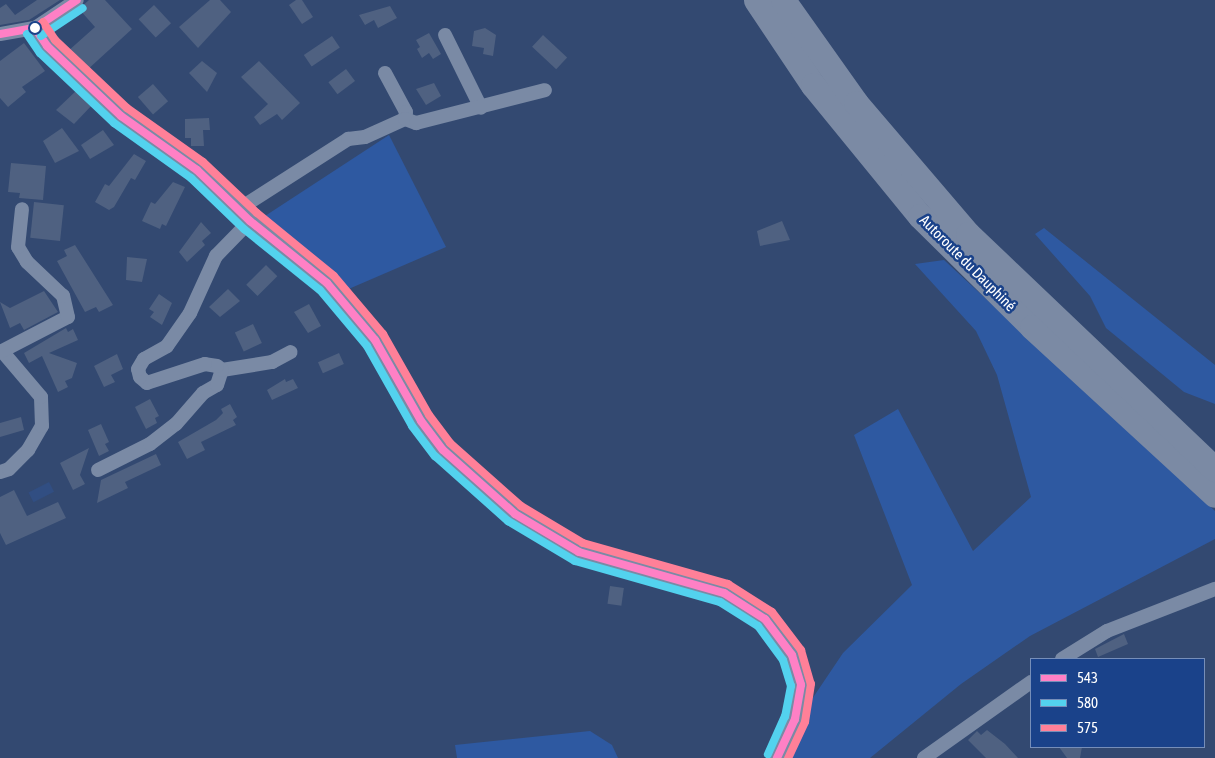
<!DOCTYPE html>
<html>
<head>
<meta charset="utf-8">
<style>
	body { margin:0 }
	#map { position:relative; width:1215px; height:758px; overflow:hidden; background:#334971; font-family:"Asap Condensed",sans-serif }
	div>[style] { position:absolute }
	.green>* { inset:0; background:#2e59a1 }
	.water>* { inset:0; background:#314e82; transform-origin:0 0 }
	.building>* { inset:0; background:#4f6181; transform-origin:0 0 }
	.street>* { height:14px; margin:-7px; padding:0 7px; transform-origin:7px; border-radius:7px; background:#7a8aa5 }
	.highway>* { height:25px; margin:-12.5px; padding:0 12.5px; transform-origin:12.5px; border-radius:12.5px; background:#7b8aa4 }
	.bus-1>* { height:8px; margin:-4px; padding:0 4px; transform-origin:4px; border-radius:4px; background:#ff80c5 }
	.bus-2>* { height:8px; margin:-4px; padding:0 4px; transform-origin:4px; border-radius:4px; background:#53d2ee }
	.bus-3>* { height:8px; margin:-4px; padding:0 4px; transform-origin:4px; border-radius:4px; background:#ff8098 }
	.dots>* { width:14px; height:14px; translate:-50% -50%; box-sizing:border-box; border:2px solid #1a428a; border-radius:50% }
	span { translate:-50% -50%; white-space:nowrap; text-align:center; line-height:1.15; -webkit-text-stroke:5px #1a428a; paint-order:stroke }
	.street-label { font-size:15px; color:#fff }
	.legend { position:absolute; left:1030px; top:658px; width:175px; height:90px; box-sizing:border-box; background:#1a428a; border:1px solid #768eb9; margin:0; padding:6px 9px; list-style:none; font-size:15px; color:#fff }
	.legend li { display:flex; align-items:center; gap:10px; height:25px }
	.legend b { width:25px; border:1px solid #768eb9 }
</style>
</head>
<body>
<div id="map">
	<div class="green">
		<i style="clip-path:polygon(389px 135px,446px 247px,344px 291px,265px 216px)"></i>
		<i style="clip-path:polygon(1044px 228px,1215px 365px,1215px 404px,1184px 392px,1106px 328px,1090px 296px,1035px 234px)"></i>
		<i style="clip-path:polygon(944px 260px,1215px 511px,1215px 539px,1030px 636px,961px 684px,870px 758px,784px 758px,808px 705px,843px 653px,912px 585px,854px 435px,898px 409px,973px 551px,1031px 497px,997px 375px,976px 331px,915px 264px)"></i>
		<i style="clip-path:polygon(590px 731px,612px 745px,618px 758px,457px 758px,455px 745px)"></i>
	</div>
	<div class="water">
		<i style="left:49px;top:482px;width:11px;height:23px;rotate:63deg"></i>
	</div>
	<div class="building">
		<i style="clip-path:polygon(37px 0,60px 0,29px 20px,0 25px,0 8px,6px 4px,15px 15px)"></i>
		<i style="clip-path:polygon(89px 0,105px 0,132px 29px,86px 71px,67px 52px,95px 27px,79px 9px)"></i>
		<i style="clip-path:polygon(210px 0,220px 0,231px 12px,198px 48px,179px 27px)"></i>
		<i style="clip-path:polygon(296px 0,302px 0,313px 17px,302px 24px,289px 5px)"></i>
		<i style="left:154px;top:5px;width:25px;height:21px;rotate:47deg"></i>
		<i style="clip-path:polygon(390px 6px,397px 18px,378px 28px,374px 20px,365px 25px,359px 15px)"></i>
		<i style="clip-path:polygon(485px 28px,496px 35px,493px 56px,483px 54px,484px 48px,472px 46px,474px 31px)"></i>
		<i style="clip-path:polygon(429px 33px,441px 54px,433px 59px,429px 53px,422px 58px,417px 49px,420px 47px,416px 40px)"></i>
		<i style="left:543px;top:35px;width:33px;height:16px;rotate:43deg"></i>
		<i style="left:332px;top:36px;width:14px;height:34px;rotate:56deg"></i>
		<i style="clip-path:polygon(24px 43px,45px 71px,22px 87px,26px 92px,8px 107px,0 98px,0 61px)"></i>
		<i style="clip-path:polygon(202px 61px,217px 73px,207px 92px,189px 73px)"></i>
		<i style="clip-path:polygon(259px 61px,300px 103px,282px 120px,277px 114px,260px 125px,254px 117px,268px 104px,241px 77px)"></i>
		<i style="left:346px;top:69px;width:15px;height:22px;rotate:53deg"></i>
		<i style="clip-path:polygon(434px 83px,441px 96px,426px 105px,416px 89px)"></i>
		<i style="left:153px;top:84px;width:23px;height:20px;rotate:49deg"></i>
		<i style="clip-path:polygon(78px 89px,94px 103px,74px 124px,56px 110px)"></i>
		<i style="clip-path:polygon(209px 118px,210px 130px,203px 130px,204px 146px,191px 146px,191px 138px,185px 138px,185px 119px)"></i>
		<i style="clip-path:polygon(62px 128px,79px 151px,55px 163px,43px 141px)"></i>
		<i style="clip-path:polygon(103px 130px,114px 145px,90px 159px,81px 145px)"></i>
		<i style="clip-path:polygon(134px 154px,146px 161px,135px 180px,131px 178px,114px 207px,109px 210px,95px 202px,105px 184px,109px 186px)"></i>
		<i style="clip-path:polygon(11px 163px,46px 166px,43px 200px,19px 198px,20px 193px,8px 192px)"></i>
		<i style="clip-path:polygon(173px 182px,185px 187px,166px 226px,162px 224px,160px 229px,142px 221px,151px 202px,155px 204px)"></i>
		<i style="left:34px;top:202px;width:30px;height:36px;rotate:6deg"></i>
		<i style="clip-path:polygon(782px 221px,790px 240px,760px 246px,757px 231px)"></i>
		<i style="clip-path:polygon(201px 222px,211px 233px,202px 241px,205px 245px,187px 262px,179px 252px)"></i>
		<i style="clip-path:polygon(75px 245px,113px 305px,99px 312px,96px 307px,85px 312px,57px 261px,67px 256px,64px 250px)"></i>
		<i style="clip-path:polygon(127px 257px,147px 259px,142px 282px,126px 280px)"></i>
		<i style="left:266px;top:265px;width:16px;height:28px;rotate:45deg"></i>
		<i style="clip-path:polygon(228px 289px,240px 301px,220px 317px,209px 307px)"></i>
		<i style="clip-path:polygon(44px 291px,58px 312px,24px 330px,20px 323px,10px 328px,0 302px,10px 308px)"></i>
		<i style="clip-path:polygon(159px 294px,172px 303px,162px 325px,150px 317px,154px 312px,149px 309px)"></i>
		<i style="clip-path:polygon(309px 304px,321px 326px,308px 333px,294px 312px)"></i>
		<i style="left:253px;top:324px;width:21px;height:20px;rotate:65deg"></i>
		<i style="clip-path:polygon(66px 328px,68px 332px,73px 329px,78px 340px,49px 353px,77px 363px,72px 378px,65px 381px,68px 387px,58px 392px,42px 356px,29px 363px,24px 353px)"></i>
		<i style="left:339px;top:353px;width:12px;height:23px;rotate:66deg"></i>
		<i style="clip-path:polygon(117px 354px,123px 369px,111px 375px,115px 382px,104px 387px,94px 366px)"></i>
		<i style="clip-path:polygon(285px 379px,286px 382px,293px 379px,298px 388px,272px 400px,267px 390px)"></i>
		<i style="clip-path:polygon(150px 399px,159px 416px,155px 418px,157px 423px,146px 429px,135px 407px)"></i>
		<i style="clip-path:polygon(230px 404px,237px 417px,233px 420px,236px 425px,201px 442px,205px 450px,187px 459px,178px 442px,216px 420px,223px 413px,221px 409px)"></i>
		<i style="clip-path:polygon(21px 417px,24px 430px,0 437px,0 423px)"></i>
		<i style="clip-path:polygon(101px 424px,109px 442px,105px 444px,109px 451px,99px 456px,88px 430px)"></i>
		<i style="clip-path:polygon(89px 448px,80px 475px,85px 484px,73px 490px,60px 463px)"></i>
		<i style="clip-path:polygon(156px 454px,161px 465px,125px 482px,128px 488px,97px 503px,101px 480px)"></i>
		<i style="clip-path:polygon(14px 490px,27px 516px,58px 502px,66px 518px,6px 545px,0 533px,0 497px)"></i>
		<i style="left:610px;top:586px;width:14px;height:18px;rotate:8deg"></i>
		<i style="clip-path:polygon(1124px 634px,1128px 644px,1098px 657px,1095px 649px)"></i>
		<i style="clip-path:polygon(987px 730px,1005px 744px,1018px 758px,986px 758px,968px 740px,977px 731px,981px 735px)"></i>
		<i style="clip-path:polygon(1059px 747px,1082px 747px,1080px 758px,1067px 758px)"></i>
	</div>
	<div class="street">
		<i style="left:35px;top:28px;width:22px;rotate:56deg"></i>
		<i style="left:47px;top:46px;width:102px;rotate:43.4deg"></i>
		<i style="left:121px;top:116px;width:93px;rotate:35.4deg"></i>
		<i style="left:197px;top:170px;width:74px;rotate:43.9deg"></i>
		<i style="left:250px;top:221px;width:99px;rotate:38.8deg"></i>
		<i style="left:327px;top:283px;width:75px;rotate:49.9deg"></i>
		<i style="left:375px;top:340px;width:93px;rotate:60.4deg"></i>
		<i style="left:421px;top:421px;width:36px;rotate:53deg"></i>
		<i style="left:443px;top:450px;width:96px;rotate:41.6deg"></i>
		<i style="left:515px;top:514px;width:74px;rotate:30.7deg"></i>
		<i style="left:579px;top:552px;width:151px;rotate:15.8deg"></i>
		<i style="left:724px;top:593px;width:49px;rotate:32.4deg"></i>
		<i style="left:765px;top:619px;width:45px;rotate:53.1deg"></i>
		<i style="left:792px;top:655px;width:31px;rotate:73deg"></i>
		<i style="left:801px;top:685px;width:35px;rotate:100deg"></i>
		<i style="left:795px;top:719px;width:43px;rotate:114.8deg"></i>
		<i style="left:0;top:34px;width:36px;rotate:-10deg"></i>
		<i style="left:35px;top:28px;width:50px;rotate:-33.7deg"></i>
		<i style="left:445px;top:35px;width:81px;rotate:63.7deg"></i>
		<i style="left:385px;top:73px;width:44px;rotate:61.7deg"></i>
		<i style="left:406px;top:112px;width:7px;rotate:98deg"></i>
		<i style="left:239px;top:209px;width:130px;rotate:-32.7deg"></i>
		<i style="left:348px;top:139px;width:17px;rotate:-7deg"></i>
		<i style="left:365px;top:137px;width:44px;rotate:-24.2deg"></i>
		<i style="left:405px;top:119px;width:12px;rotate:20deg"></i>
		<i style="left:416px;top:123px;width:133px;rotate:-14.3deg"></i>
		<i style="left:222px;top:370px;width:51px;rotate:-9.1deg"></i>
		<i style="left:272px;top:362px;width:21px;rotate:-28deg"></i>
		<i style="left:98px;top:470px;width:58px;rotate:-26.6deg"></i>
		<i style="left:150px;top:444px;width:33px;rotate:-38deg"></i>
		<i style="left:176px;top:424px;width:41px;rotate:-48.9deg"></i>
		<i style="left:203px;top:393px;width:16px;rotate:-30deg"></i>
		<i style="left:217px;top:385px;width:16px;rotate:-72deg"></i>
		<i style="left:222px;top:370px;width:6px;rotate:-141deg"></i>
		<i style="left:217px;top:366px;width:12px;rotate:-171deg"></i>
		<i style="left:205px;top:364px;width:61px;rotate:161.9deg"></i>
		<i style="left:147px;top:383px;width:9px;rotate:-139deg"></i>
		<i style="left:140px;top:377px;width:8px;rotate:-104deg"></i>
		<i style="left:138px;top:369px;width:12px;rotate:-59deg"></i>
		<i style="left:144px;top:359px;width:26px;rotate:-29deg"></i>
		<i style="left:167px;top:346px;width:40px;rotate:-55.1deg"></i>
		<i style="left:190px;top:313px;width:63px;rotate:-65.5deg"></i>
		<i style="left:216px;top:256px;width:49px;rotate:-45.8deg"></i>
		<i style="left:0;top:472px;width:9px;rotate:-18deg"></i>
		<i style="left:9px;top:469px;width:27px;rotate:-45deg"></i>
		<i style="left:28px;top:450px;width:28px;rotate:-60deg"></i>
		<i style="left:42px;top:426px;width:29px;rotate:-92deg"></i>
		<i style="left:41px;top:397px;width:60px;rotate:-130.3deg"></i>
		<i style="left:2px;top:351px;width:74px;rotate:-27.3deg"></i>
		<i style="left:68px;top:317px;width:22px;rotate:-103deg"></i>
		<i style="left:63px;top:296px;width:50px;rotate:-136.6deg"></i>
		<i style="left:27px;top:262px;width:17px;rotate:-121deg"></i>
		<i style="left:18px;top:247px;width:38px;rotate:-84deg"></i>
		<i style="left:1062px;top:659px;width:53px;rotate:-31.9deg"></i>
		<i style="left:1107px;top:631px;width:116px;rotate:-21.3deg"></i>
		<i style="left:924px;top:758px;width:131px;rotate:-35.4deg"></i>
	</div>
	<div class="highway">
		<i style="left:756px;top:0;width:102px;rotate:56.2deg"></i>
		<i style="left:813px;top:85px;width:169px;rotate:50.8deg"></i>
		<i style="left:920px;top:216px;width:158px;rotate:44.7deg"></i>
		<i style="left:1032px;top:327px;width:248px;rotate:42.6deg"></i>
		<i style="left:783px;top:0;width:126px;rotate:54.7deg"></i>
		<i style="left:856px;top:103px;width:172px;rotate:49.5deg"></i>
		<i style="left:968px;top:234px;width:341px;rotate:43.6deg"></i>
	</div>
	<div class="bus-1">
		<i style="left:35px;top:28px;width:22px;rotate:56deg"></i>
		<i style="left:47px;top:46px;width:102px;rotate:43.4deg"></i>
		<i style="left:121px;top:116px;width:93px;rotate:35.4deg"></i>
		<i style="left:197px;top:170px;width:74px;rotate:43.9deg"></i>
		<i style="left:250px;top:221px;width:99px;rotate:38.8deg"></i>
		<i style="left:327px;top:283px;width:75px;rotate:49.9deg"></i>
		<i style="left:375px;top:340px;width:93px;rotate:60.4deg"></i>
		<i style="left:421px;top:421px;width:36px;rotate:53deg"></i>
		<i style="left:443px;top:450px;width:96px;rotate:41.6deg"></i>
		<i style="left:515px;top:514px;width:74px;rotate:30.7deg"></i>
		<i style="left:579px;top:552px;width:151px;rotate:15.8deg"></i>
		<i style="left:724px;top:593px;width:49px;rotate:32.4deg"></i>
		<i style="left:765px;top:619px;width:45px;rotate:53.1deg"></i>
		<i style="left:792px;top:655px;width:31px;rotate:73deg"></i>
		<i style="left:801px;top:685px;width:35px;rotate:100deg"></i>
		<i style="left:795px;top:719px;width:43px;rotate:114.8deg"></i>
		<i style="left:0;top:34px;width:36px;rotate:-10deg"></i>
		<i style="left:35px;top:28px;width:50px;rotate:-33.7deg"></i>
	</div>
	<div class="bus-2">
		<i style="left:27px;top:34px;width:23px;rotate:56deg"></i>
		<i style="left:40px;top:53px;width:102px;rotate:43.4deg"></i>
		<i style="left:114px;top:123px;width:95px;rotate:35.5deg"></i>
		<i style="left:191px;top:178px;width:74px;rotate:43.9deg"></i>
		<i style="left:244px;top:229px;width:97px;rotate:38.8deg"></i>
		<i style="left:320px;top:290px;width:73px;rotate:50deg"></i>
		<i style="left:367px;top:346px;width:92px;rotate:60.6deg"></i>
		<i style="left:412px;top:426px;width:38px;rotate:53deg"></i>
		<i style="left:435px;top:456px;width:98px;rotate:41.7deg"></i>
		<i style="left:508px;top:521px;width:78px;rotate:30.8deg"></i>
		<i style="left:575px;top:561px;width:151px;rotate:15.8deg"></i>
		<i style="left:720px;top:602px;width:45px;rotate:32.3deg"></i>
		<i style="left:758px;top:626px;width:42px;rotate:53.7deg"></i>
		<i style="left:783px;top:660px;width:27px;rotate:73deg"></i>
		<i style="left:791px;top:686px;width:31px;rotate:101deg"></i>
		<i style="left:785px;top:716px;width:42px;rotate:114.1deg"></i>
		<i style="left:41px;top:36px;width:50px;rotate:-33.7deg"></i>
	</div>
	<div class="bus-3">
		<i style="left:43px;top:22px;width:22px;rotate:56deg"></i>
		<i style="left:55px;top:40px;width:99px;rotate:43.4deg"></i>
		<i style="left:127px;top:108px;width:93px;rotate:35.4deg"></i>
		<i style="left:203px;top:162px;width:74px;rotate:43.4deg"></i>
		<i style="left:257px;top:213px;width:99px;rotate:39.3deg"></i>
		<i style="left:334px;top:276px;width:76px;rotate:49.8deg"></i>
		<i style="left:383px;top:334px;width:93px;rotate:60.4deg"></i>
		<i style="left:429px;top:415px;width:35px;rotate:53deg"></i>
		<i style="left:450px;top:443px;width:95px;rotate:41.6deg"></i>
		<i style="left:521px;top:506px;width:72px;rotate:30.8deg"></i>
		<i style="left:583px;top:543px;width:151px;rotate:15.8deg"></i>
		<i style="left:728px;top:584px;width:52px;rotate:32.5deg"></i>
		<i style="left:772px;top:612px;width:48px;rotate:52.7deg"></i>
		<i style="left:801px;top:650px;width:35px;rotate:74deg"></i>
		<i style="left:811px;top:684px;width:38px;rotate:99deg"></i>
		<i style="left:805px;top:722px;width:40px;rotate:115deg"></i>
	</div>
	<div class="dots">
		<i style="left:35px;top:28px;background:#fff"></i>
	</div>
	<div class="street-label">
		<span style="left:968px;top:263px;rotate:45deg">Autoroute du Dauphiné</span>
	</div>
	<ul class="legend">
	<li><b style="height:6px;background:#ff80c5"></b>543</li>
	<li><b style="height:6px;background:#53d2ee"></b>580</li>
	<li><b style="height:6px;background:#ff8098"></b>575</li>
	</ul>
</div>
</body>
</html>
